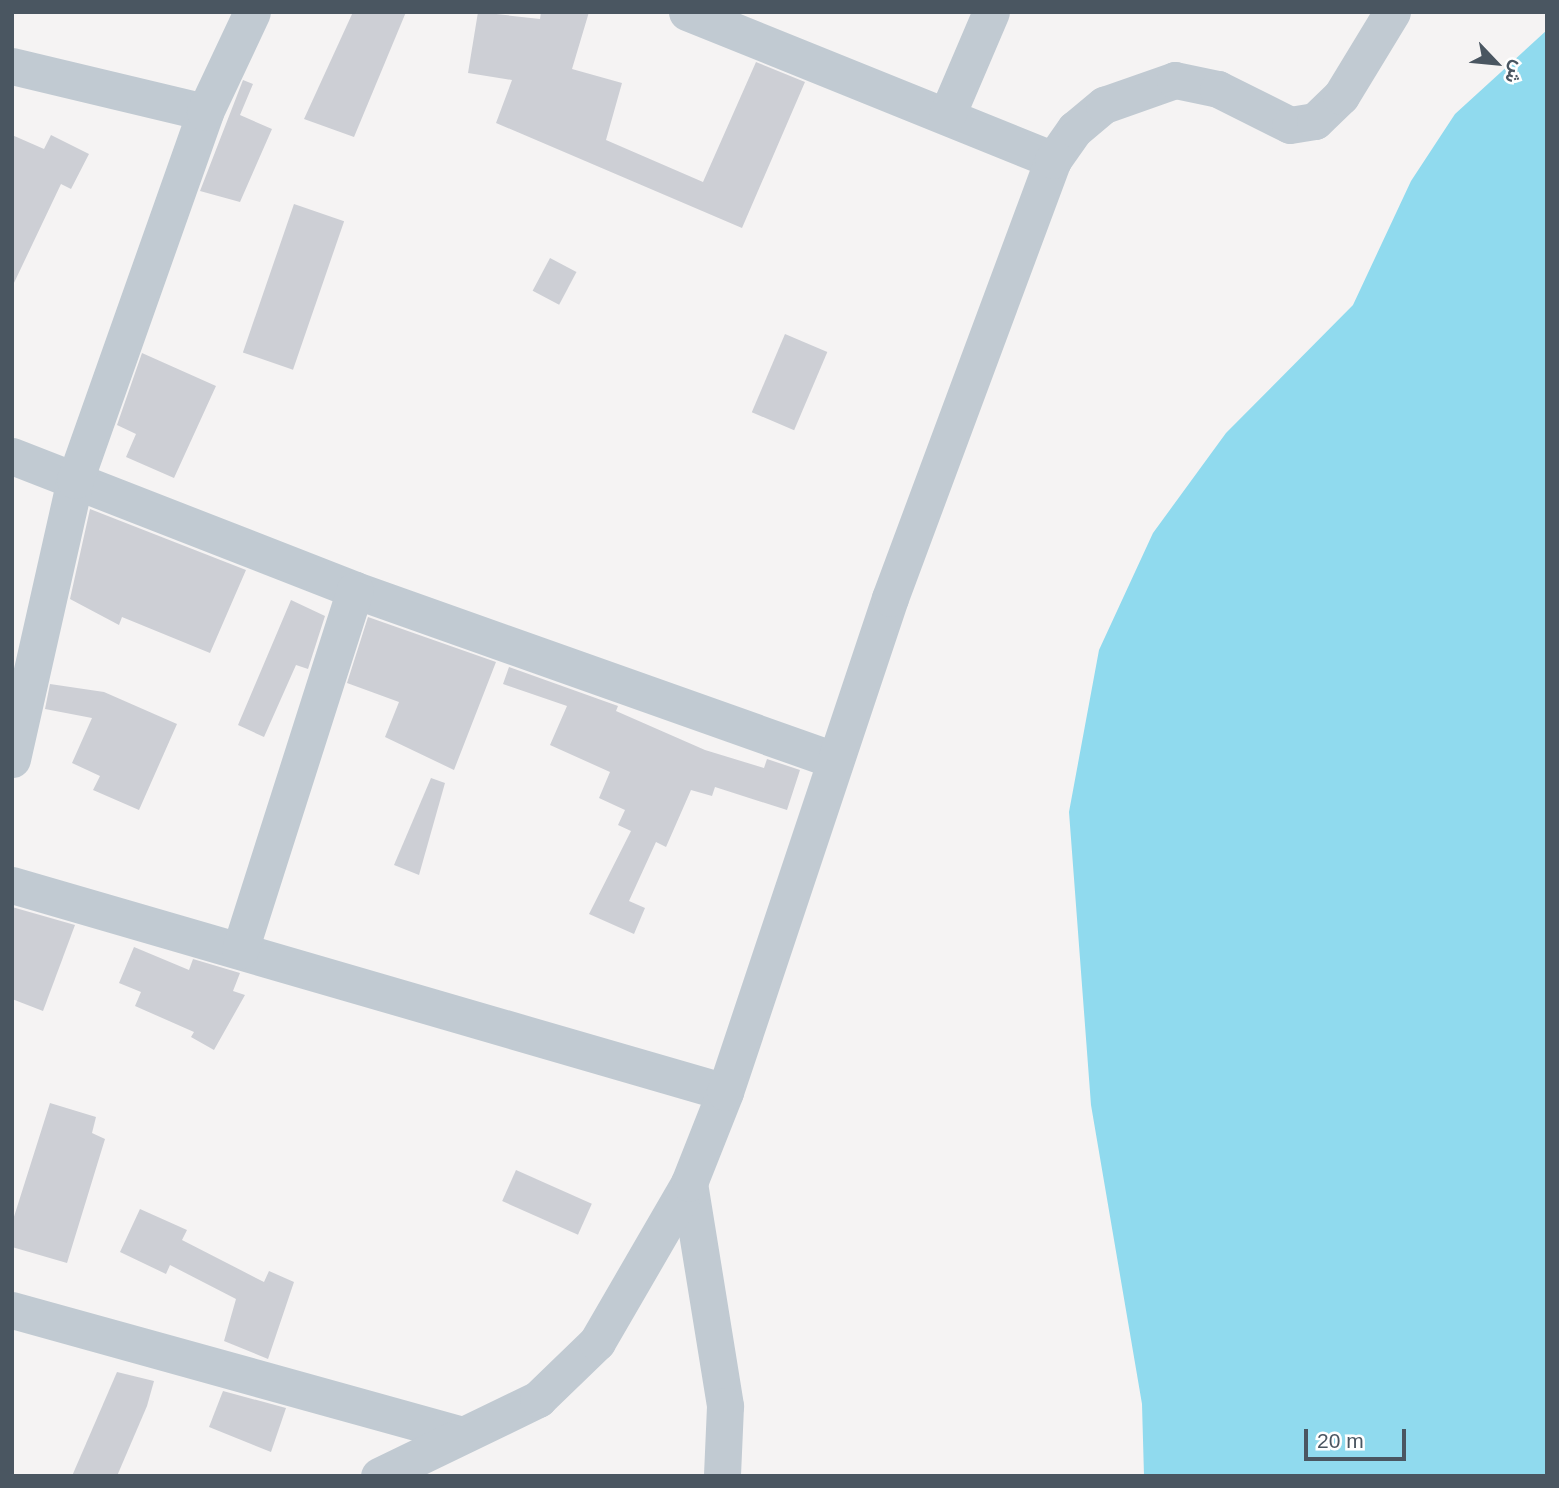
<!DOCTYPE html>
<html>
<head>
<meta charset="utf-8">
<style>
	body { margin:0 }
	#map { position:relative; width:1559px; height:1488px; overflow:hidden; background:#f5f3f3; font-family:Helvetica,Vazirmatn,sans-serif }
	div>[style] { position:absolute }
	.water>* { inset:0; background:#90daee }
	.building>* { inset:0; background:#cdcfd5; transform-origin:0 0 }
	.minor>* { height:37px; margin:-18.5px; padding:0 18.5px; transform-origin:18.5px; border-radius:18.5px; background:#c1cad2 }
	span { translate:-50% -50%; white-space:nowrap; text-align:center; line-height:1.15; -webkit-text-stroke:5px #fff; paint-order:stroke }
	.frame { position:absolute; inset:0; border:14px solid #4a5661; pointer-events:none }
	.north { position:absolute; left:1461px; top:28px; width:70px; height:70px; -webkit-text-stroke:5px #fff; paint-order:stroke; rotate:116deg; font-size:19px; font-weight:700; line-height:28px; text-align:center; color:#4a5661 }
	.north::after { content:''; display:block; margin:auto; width:24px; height:32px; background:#4a5661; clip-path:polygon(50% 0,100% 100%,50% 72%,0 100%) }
	.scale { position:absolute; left:1304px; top:1429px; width:102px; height:32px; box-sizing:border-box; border:4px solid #4a5661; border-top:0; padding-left:9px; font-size:21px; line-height:24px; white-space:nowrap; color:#4a5661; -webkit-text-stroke:5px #fff; paint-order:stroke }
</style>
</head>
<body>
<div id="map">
	<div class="water">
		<i style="clip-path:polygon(1547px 30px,1547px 1476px,1144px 1476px,1142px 1404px,1091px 1105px,1069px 812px,1099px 650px,1153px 533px,1226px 433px,1353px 305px,1411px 181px,1455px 114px)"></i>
	</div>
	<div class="building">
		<i style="clip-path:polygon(353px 12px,406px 12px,354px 137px,304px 119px)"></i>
		<i style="clip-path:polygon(478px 12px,540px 19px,541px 12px,589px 12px,572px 69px,622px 83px,606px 140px,703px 182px,756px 62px,805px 82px,742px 228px,496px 123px,512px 80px,468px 73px)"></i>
		<i style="clip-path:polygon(243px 80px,253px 84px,240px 115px,272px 129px,240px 202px,200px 191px)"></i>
		<i style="clip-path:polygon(12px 135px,44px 149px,51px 135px,89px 154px,71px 189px,61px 184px,13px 285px)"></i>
		<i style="left:294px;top:204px;width:53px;height:157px;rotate:19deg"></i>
		<i style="left:550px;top:258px;width:30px;height:37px;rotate:28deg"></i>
		<i style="left:785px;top:334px;width:46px;height:85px;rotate:23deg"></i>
		<i style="clip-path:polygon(142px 353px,216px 386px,174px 478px,126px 457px,136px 434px,117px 425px)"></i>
		<i style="clip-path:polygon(90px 509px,246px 570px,210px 653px,122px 617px,119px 625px,70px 599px)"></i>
		<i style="clip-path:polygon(291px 600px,325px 616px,308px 669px,296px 665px,264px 737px,238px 725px)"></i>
		<i style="clip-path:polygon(368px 617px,496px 662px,454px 770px,385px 737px,399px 702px,347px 683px)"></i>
		<i style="clip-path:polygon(509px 667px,618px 706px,616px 711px,705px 750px,764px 768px,767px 759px,800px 770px,787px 810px,715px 787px,712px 796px,691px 790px,666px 847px,656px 842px,629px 901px,645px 908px,634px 934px,589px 914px,631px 831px,618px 825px,625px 810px,599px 798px,610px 772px,550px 745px,567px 706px,503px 684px)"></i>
		<i style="clip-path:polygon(50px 684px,104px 692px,177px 724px,139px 810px,93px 790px,100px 776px,72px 763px,92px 718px,45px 709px)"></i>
		<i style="clip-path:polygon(431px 778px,445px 783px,419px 875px,394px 865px)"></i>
		<i style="clip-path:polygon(12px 907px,75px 925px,43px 1011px,12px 999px)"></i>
		<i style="clip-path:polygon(134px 947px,189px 970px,193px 959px,240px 973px,233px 991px,245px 995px,214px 1050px,191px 1037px,194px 1032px,135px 1006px,141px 992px,119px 983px)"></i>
		<i style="clip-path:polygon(50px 1103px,96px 1117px,92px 1133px,105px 1139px,67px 1263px,12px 1247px,12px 1223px)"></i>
		<i style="left:516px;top:1170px;width:83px;height:34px;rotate:24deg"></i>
		<i style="clip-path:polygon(140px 1209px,187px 1230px,182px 1240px,264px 1282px,269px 1271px,294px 1282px,268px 1359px,224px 1341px,236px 1299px,170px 1265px,166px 1274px,120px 1252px)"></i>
		<i style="clip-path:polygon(117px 1372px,154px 1381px,147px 1406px,117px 1476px,72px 1476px)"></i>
		<i style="clip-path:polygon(223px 1391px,286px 1408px,271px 1452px,209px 1427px)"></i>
	</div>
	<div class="minor">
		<i style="left:687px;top:12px;width:395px;rotate:22deg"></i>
		<i style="left:12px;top:66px;width:198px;rotate:13.4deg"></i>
		<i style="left:947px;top:115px;width:112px;rotate:-66.9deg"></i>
		<i style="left:12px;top:456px;width:368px;rotate:21.3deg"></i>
		<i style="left:355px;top:590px;width:508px;rotate:19.54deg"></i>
		<i style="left:12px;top:759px;width:286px;rotate:-77.3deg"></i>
		<i style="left:75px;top:480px;width:390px;rotate:-70.5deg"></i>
		<i style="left:205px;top:112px;width:110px;rotate:-64.8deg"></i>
		<i style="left:12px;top:885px;width:742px;rotate:16.19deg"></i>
		<i style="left:240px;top:950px;width:378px;rotate:-72.3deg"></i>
		<i style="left:689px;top:1183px;width:226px;rotate:80.8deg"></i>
		<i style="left:725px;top:1406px;width:70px;rotate:92.5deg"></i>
		<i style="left:12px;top:1310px;width:463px;rotate:15.5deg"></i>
		<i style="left:379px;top:1476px;width:177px;rotate:-25.8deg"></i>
		<i style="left:538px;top:1399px;width:82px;rotate:-44deg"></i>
		<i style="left:597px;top:1342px;width:184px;rotate:-59.9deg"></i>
		<i style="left:689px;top:1183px;width:98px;rotate:-68.4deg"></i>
		<i style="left:725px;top:1092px;width:521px;rotate:-71.53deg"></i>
		<i style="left:890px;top:598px;width:467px;rotate:-69.6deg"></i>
		<i style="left:1053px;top:160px;width:38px;rotate:-55deg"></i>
		<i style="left:1075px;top:129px;width:38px;rotate:-40deg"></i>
		<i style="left:1104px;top:105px;width:75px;rotate:-19.4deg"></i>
		<i style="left:1175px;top:80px;width:44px;rotate:11.8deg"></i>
		<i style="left:1218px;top:89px;width:80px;rotate:26.6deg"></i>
		<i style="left:1290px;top:125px;width:25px;rotate:-9deg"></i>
		<i style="left:1315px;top:121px;width:36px;rotate:-44deg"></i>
		<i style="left:1341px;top:96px;width:98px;rotate:-58.7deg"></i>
	</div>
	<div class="frame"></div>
	<div class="north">ش</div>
	<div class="scale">20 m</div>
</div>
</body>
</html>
